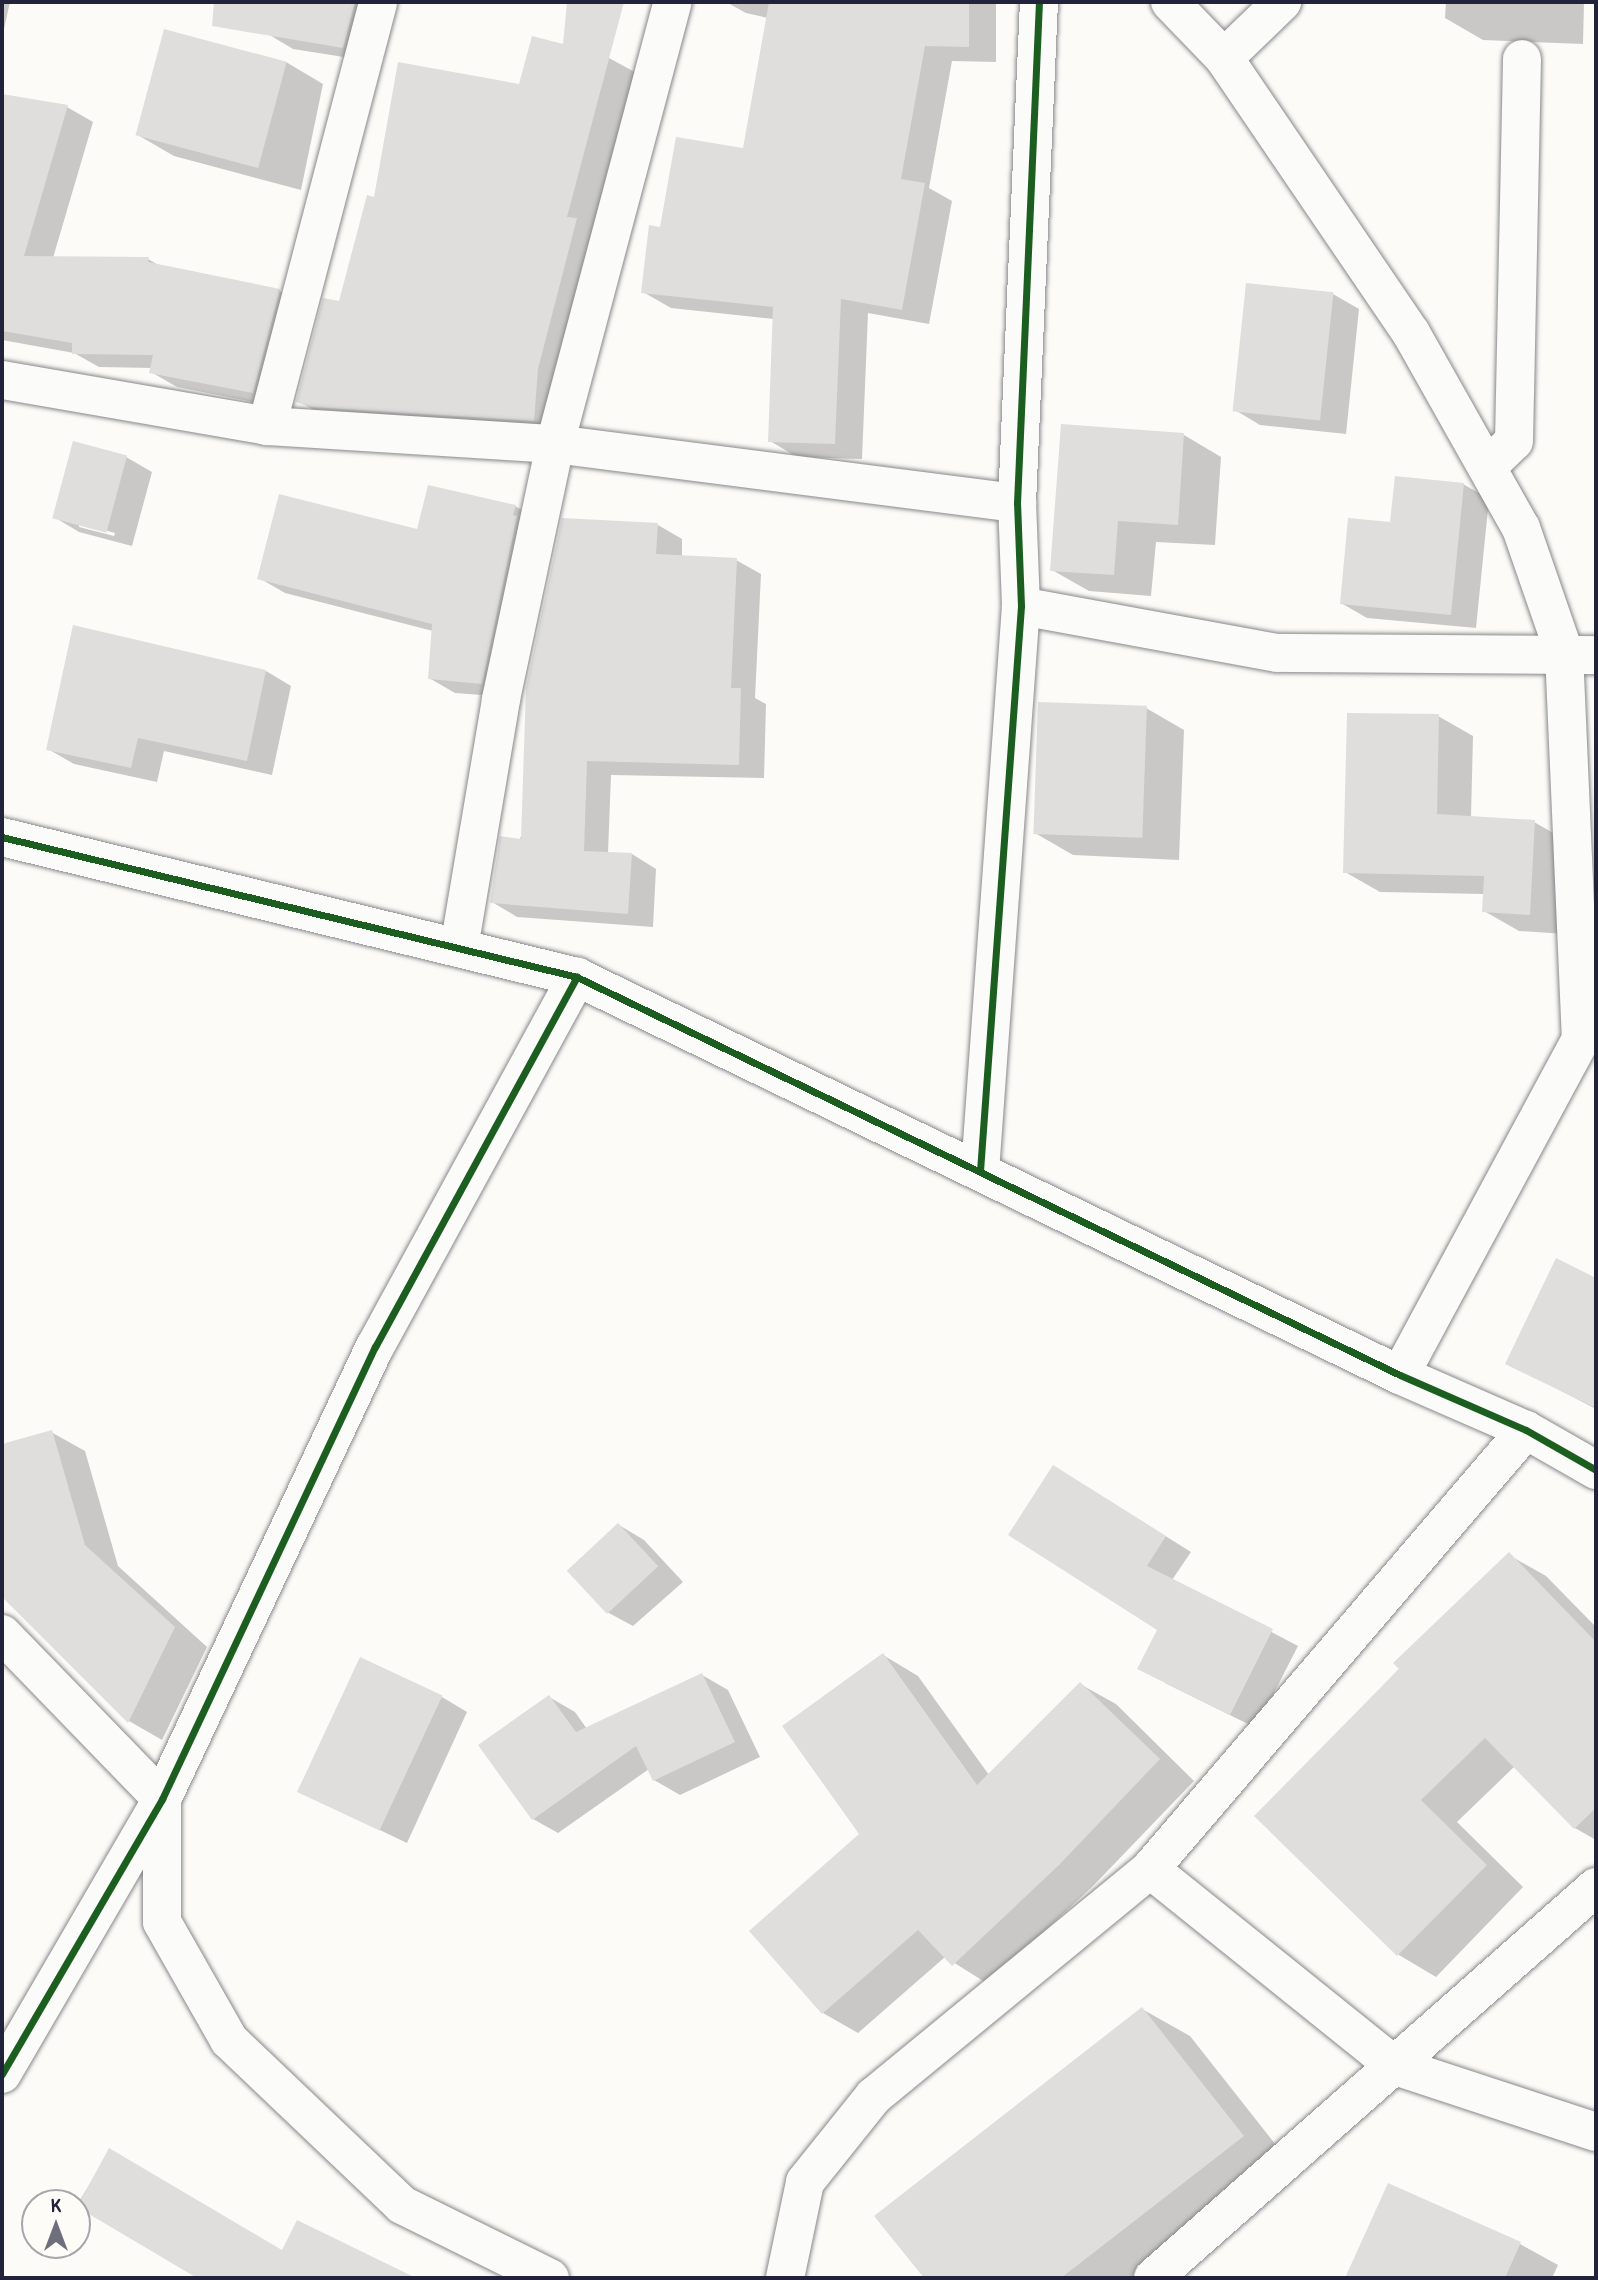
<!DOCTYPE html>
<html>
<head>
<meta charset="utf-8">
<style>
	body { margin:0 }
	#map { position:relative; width:1598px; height:2280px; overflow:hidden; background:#fcfbf8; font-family:"Patrick Hand",sans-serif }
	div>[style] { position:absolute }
	.shadow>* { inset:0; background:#0003 }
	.building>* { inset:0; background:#dfdedd; transform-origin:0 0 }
	.roads { filter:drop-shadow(0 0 2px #88888c) drop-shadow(0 0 2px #88888c) }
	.minor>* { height:38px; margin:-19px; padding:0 19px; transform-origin:19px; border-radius:19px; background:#fbfbf9 }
	.cycleway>* { height:7px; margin:-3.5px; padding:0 3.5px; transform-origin:3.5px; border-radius:3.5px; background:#1b5e20 }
	span { translate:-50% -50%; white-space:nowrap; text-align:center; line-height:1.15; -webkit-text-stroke:5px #fdfcf7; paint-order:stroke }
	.frame { position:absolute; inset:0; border:4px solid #22223b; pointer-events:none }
	.north { position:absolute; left:21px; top:2189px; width:70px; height:70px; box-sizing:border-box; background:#fdfcf7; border:2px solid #a5a5ac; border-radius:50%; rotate:0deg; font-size:19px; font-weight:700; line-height:28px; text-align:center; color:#22223b }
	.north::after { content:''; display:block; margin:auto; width:24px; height:32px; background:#6e6e7d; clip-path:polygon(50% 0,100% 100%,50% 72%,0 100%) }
</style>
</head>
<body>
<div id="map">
	<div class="shadow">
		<i style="clip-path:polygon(2px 2px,10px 2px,2px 38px)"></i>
		<i style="clip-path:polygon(275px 2px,388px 2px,369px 61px,293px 49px,268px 34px)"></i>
		<i style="clip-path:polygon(726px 2px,996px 2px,996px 62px,952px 61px,929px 188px,952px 201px,929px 324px,868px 313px,862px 459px,797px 457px,770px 441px,774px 319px,671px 308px,643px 292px,662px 228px,745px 150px,768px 18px,746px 13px)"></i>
		<i style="clip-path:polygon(1446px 2px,1584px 2px,1583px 44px,1483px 40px,1445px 18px)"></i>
		<i style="clip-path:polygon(609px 58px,642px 76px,566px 439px,331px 420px,298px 401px,341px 303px,375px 199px,520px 86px)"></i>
		<i style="clip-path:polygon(286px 62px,323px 84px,301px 190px,174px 156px,136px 134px)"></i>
		<i style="clip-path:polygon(2px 95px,67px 107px,93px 122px,53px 258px,148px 259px,160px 266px,280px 291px,305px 306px,279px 407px,177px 387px,151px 372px,152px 368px,99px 367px,74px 353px,2px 340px)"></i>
		<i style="clip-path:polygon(1333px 294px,1359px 309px,1346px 434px,1260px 425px,1235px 410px)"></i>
		<i style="clip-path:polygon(1184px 435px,1221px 457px,1215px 545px,1156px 542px,1151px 596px,1089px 591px,1052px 570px)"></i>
		<i style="clip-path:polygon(evenodd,126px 457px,152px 472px,132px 546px,79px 532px,54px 517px,126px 457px,79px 523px,115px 533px,114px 536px,79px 527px,79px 523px)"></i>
		<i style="clip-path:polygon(1463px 484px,1489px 499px,1476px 628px,1367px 618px,1341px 603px,1392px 524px)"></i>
		<i style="clip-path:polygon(515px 506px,541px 521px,508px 697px,455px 693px,429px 678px,433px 631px,285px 593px,259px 578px)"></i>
		<i style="clip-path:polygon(658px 525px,682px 539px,682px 557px,736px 560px,761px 574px,755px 698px,766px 704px,764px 778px,611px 775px,608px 853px,632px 854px,656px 869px,653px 927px,517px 917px,492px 902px)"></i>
		<i style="clip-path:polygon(266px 671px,291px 686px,272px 775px,164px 751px,157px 782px,74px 764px,48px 749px)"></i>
		<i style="clip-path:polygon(1146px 708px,1184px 730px,1179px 860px,1073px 855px,1035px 833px)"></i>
		<i style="clip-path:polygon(1438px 716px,1473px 736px,1471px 818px,1534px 822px,1569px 842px,1565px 934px,1519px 931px,1484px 911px,1485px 894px,1380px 892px,1345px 872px)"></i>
		<i style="clip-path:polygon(1557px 1261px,1596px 1280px,1596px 1409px,1507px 1363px)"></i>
		<i style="clip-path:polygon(51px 1432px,85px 1451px,118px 1566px,207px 1647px,162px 1740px,129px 1721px,2px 1595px,2px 1446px)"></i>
		<i style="clip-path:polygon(1079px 1482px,1191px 1552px,1172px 1580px,1298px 1646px,1256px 1728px,1165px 1683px,1159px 1629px)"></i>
		<i style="clip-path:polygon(619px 1525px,644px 1540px,683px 1582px,633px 1626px,607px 1612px)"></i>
		<i style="clip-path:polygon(1509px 1555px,1546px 1576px,1596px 1627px,1596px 1840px,1575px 1828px,1515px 1766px,1457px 1822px,1523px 1887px,1436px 1977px,1399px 1955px,1257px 1816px)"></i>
		<i style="clip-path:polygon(883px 1655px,918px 1676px,989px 1775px,1080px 1684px,1116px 1704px,1194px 1781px,1094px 1885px,988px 1984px,945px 1957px,858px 2033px,823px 2013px,862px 1834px)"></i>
		<i style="clip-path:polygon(702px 1675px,728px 1690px,760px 1757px,680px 1795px,654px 1780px,649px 1769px,558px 1833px,533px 1819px,549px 1697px,575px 1712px,587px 1729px)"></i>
		<i style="clip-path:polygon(442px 1697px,467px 1712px,407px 1843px,300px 1792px)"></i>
		<i style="clip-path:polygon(1142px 2009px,1190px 2036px,1291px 2164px,1144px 2278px,926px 2278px,877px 2216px)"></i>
		<i style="clip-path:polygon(110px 2150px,283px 2252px,380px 2263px,407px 2278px,200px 2278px,77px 2205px)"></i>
		<i style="clip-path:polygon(1389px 2185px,1520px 2244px,1558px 2265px,1552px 2278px,1347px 2278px)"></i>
	</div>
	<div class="building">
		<i style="clip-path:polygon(214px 2px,355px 2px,343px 48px,212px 26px)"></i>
		<i style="clip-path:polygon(567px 2px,624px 2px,567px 217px,577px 218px,538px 369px,534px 421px,311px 407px,296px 402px,323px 298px,339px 301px,367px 195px,374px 197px,398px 62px,519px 84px,532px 36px,563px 44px)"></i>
		<i style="clip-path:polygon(769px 2px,969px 2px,969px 47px,925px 46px,901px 179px,925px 183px,902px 310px,841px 299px,835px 444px,768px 442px,773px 307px,641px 293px,649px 225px,660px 227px,676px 137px,743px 148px)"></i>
		<i style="left:164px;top:29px;width:127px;height:110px;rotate:15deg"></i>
		<i style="clip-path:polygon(2px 94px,68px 105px,24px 256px,149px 257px,148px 262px,280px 289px,253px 393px,149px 373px,153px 355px,72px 354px,72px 343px,2px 331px)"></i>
		<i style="left:1246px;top:283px;width:88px;height:129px;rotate:6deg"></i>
		<i style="clip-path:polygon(1061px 424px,1184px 433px,1178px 525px,1118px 521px,1114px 575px,1050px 571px)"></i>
		<i style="left:73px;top:441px;width:56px;height:80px;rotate:15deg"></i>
		<i style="clip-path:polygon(1395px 476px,1464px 483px,1451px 615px,1340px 604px,1348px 518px,1390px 522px)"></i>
		<i style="clip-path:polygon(428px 485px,516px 505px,513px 515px,517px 516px,482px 684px,428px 679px,432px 624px,257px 579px,279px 494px,417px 529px)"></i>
		<i style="clip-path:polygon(562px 518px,658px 523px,656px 554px,737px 558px,731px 688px,741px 688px,739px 765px,587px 761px,584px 851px,632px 853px,628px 914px,490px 903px,500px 836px,521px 839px,526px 688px)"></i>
		<i style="clip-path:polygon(73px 625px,266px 670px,247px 761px,138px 738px,131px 768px,46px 750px)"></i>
		<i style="left:1038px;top:702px;width:109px;height:132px;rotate:2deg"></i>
		<i style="clip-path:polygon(1347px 713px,1439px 714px,1437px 814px,1535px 820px,1530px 915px,1482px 912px,1484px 876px,1343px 873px)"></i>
		<i style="clip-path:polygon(1556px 1258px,1596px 1278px,1596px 1408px,1505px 1364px)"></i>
		<i style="clip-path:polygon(52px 1430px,85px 1545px,175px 1627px,128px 1723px,2px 1597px,2px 1444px)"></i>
		<i style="clip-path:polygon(1053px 1465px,1166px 1536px,1147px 1566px,1273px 1629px,1230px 1715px,1137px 1669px,1157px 1630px,1008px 1535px)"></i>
		<i style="left:618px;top:1523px;width:59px;height:70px;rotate:47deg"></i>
		<i style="clip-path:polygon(1509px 1552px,1596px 1642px,1596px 1808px,1574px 1829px,1485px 1738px,1421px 1800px,1487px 1865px,1397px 1956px,1254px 1816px,1399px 1669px,1393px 1663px)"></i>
		<i style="clip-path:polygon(883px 1653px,977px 1785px,1080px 1682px,1160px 1759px,1059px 1865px,952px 1966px,918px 1930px,822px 2014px,749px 1931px,859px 1834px,782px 1726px)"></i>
		<i style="left:360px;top:1657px;width:91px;height:149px;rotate:25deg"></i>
		<i style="clip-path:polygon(702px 1673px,735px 1742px,653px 1781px,636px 1746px,532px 1820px,478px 1745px,549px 1695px,576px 1732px)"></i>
		<i style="clip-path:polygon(1142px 2007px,1244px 2136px,1061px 2278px,924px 2278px,874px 2216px)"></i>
		<i style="clip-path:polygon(109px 2148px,282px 2250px,297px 2220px,416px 2278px,197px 2278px,77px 2207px)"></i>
		<i style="clip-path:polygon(1388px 2183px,1521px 2242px,1505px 2278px,1345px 2278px)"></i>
	</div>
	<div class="roads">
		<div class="minor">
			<i style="left:1170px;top:2px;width:78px;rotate:46deg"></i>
			<i style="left:1224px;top:58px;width:333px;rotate:55.8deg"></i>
			<i style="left:1411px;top:333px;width:224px;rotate:60.6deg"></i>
			<i style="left:1521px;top:528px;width:131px;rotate:70.9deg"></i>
			<i style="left:1564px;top:652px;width:387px;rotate:87.5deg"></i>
			<i style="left:1224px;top:58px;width:81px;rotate:-44deg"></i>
			<i style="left:2px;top:380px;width:269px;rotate:9.8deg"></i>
			<i style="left:267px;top:426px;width:289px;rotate:3.6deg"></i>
			<i style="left:555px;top:444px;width:466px;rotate:7.3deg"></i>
			<i style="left:267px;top:426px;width:438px;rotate:-75.3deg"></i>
			<i style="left:1487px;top:467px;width:37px;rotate:-44deg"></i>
			<i style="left:1514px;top:441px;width:382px;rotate:-88.8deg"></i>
			<i style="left:1021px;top:606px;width:260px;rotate:10.4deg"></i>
			<i style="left:1277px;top:653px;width:319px;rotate:0.4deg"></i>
			<i style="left:2px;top:837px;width:592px;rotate:13.68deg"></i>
			<i style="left:577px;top:977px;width:914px;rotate:25.81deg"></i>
			<i style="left:1400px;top:1375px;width:137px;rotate:23.6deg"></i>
			<i style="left:1526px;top:1430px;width:81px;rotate:29.7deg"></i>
			<i style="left:459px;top:948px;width:253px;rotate:-80.4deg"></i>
			<i style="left:501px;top:699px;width:261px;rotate:-78deg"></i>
			<i style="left:555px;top:444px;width:457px;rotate:-75.1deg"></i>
			<i style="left:980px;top:1171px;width:566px;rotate:-85.85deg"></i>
			<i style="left:1021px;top:606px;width:103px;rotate:-92.2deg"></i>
			<i style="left:1017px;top:503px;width:501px;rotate:-87.49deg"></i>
			<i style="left:1400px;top:1375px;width:409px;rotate:-61.7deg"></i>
			<i style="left:2px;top:1634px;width:230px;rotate:45.9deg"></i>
			<i style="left:162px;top:1799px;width:123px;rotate:90deg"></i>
			<i style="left:162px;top:1922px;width:136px;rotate:60.4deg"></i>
			<i style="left:229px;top:2040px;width:239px;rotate:43.6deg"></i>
			<i style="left:402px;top:2205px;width:165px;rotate:26.3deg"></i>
			<i style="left:1150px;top:1869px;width:314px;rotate:38.8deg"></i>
			<i style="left:1395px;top:2066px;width:212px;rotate:18.2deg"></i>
			<i style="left:2px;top:2074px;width:318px;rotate:-59.8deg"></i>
			<i style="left:162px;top:1799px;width:500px;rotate:-64.8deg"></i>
			<i style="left:375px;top:1347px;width:422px;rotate:-61.4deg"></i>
			<i style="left:785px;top:2278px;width:98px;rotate:-78.2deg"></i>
			<i style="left:805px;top:2182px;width:110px;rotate:-51.3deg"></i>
			<i style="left:874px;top:2096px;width:357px;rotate:-39.4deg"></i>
			<i style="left:1150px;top:1869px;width:578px;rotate:-49.42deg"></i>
			<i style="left:1153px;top:2278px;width:591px;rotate:-41.43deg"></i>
		</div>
	</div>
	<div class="cycleway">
		<i style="left:2px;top:837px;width:592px;rotate:13.68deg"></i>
		<i style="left:577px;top:977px;width:914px;rotate:25.81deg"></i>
		<i style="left:1400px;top:1375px;width:137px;rotate:23.6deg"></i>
		<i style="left:1526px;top:1430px;width:81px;rotate:29.7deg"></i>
		<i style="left:980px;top:1171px;width:566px;rotate:-85.85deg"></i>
		<i style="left:1021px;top:606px;width:103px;rotate:-92.2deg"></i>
		<i style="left:1017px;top:503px;width:501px;rotate:-87.49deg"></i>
		<i style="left:2px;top:2074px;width:318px;rotate:-59.8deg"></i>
		<i style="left:162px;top:1799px;width:500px;rotate:-64.8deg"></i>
		<i style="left:375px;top:1347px;width:422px;rotate:-61.4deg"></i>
	</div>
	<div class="frame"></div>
	<div class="north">K</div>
</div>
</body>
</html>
